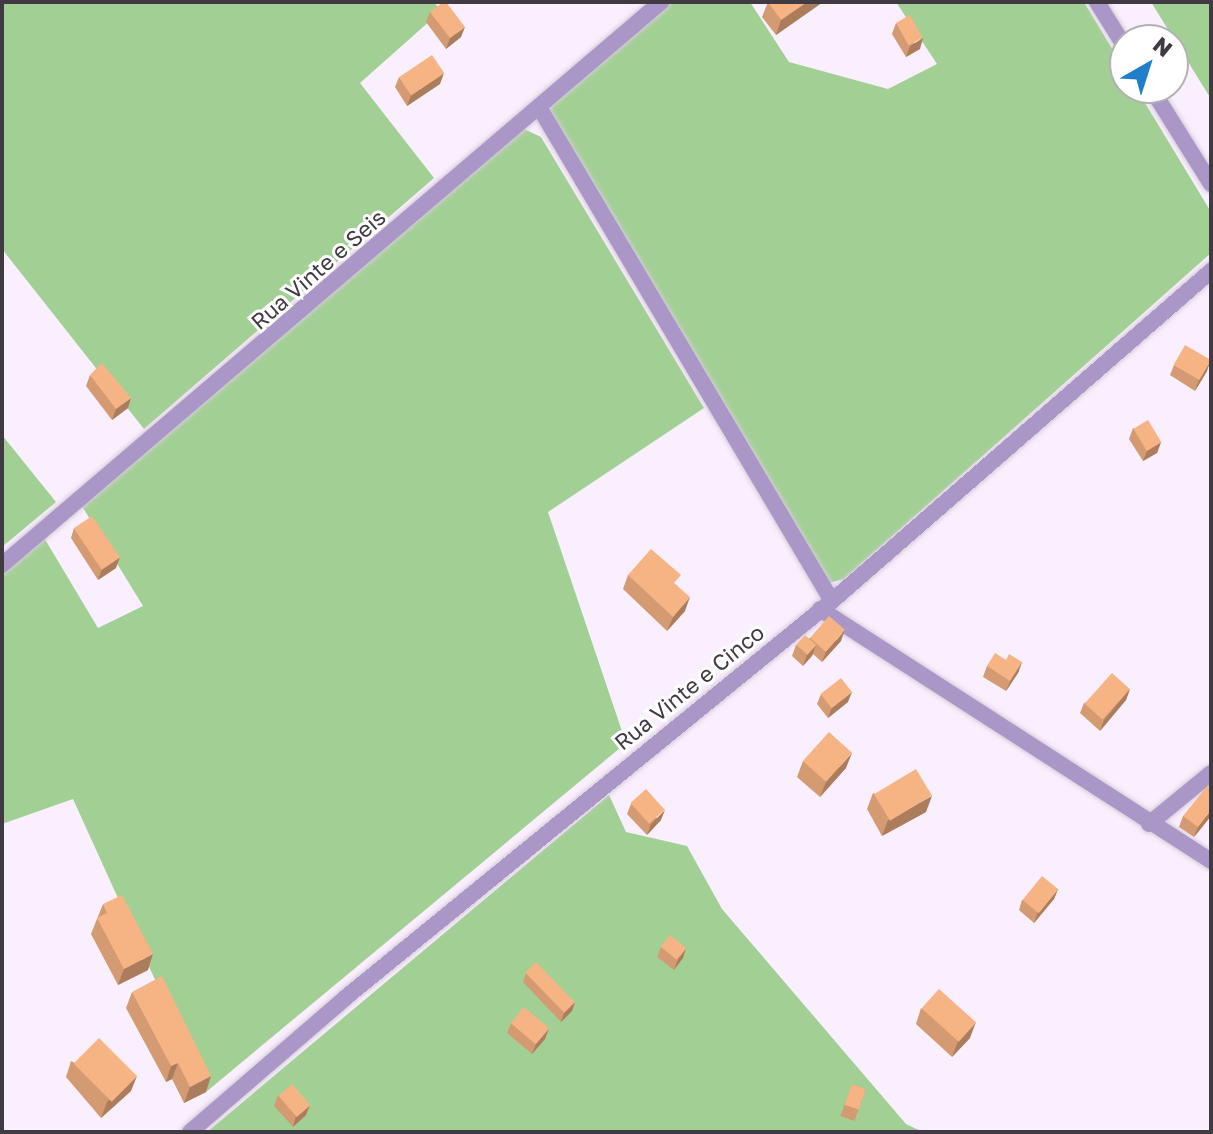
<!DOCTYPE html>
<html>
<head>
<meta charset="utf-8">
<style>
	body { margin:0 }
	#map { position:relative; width:1213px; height:1134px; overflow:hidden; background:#faeffe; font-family:"Golos Text",sans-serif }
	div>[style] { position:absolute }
	.green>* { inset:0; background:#a2d094 }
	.roads { filter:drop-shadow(0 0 2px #d5cbd8) drop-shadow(0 0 2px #d5cbd8) }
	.minor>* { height:16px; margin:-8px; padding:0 8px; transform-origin:8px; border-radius:8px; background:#aa97c8 }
	.wall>* { inset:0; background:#d49a71; transform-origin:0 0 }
	.shaded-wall>* { inset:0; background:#ac7d5c }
	.building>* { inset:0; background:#f6b383; transform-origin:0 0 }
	span { translate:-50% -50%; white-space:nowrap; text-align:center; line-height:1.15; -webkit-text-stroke:6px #fff; paint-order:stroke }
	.street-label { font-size:22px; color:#403a42 }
	.frame { position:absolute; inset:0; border:4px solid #403a42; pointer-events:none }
	.north { position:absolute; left:1109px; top:24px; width:80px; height:80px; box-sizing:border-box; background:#fff; border:2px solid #b3b0b3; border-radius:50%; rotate:39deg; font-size:22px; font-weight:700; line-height:32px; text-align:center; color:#403a42 }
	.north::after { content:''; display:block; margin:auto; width:28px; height:36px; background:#207ecb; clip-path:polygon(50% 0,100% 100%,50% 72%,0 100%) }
</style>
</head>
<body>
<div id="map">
	<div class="green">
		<i style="clip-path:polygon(2px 2px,434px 2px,441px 11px,360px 83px,434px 178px,144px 429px,2px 249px)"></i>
		<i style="clip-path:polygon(665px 2px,750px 2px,789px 62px,888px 89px,937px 64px,896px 2px,1084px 2px,1125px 70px,1125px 88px,1136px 88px,1211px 212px,1211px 253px,844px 579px,829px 583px,545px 104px)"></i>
		<i style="clip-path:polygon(1151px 2px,1211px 2px,1211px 99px)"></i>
		<i style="clip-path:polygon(524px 129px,541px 137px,704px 408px,548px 512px,626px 743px,206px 1092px,73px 799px,2px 824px,2px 571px,43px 536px,98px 628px,143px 606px,80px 503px)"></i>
		<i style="clip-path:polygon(2px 435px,56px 502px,2px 547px)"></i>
		<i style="clip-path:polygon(609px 795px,626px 832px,687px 846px,722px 909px,906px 1124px,923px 1132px,207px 1132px)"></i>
	</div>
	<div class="roads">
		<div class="minor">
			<i style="left:1097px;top:2px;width:53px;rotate:58.1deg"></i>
			<i style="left:1151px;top:88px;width:113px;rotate:58deg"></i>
			<i style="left:539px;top:107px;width:574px;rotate:59.33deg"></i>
			<i style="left:2px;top:565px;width:867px;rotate:-40.51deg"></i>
			<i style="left:820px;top:609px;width:465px;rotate:32.8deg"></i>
			<i style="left:1149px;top:824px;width:80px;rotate:-39.4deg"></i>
			<i style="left:190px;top:1132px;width:205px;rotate:-40.8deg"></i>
			<i style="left:345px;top:998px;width:628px;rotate:-39.19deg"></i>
			<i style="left:832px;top:601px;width:503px;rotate:-41.05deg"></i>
		</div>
	</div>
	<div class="wall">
		<i style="clip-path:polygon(768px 2px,823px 2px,776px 35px,762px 17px)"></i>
		<i style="clip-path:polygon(430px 12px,461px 37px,446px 49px,426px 22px)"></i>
		<i style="clip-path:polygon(896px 23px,920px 49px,906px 57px,892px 34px)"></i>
		<i style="clip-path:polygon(399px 77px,440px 84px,407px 106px,395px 87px)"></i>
		<i style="clip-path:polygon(1174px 365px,1207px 371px,1195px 391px,1170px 375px)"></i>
		<i style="clip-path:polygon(90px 375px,128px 408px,112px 420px,86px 386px)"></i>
		<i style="clip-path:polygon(1133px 428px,1161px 442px,1157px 453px,1143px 461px,1129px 439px)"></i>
		<i style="clip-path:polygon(74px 528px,116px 568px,98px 580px,71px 538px)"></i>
		<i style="clip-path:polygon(628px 575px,677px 585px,685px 611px,667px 631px,623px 589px)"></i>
		<i style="clip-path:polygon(810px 638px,841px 641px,822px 662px,813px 654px,803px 666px,792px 656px,796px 645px)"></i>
		<i style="clip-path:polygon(1006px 660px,1022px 662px,1018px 673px,1006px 691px,983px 677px,987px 666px)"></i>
		<i style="clip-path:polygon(1130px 689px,1126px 700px,1100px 731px,1080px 713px,1084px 703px)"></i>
		<i style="clip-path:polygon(821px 694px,848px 702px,828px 718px,817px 704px)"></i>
		<i style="clip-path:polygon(803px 761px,846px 768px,820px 797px,797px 777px)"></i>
		<i style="clip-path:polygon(873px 793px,926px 812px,882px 836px,867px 809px)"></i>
		<i style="clip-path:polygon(631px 804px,661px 820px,647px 835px,627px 814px)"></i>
		<i style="clip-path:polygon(1183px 816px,1211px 816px,1194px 837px,1179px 827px)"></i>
		<i style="clip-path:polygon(1058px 889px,1054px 899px,1034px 923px,1019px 910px,1022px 900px)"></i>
		<i style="clip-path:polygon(103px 904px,148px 970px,118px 985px,91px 934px)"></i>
		<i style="clip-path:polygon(661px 947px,683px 958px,674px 970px,657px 957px)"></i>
		<i style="clip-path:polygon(526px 973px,575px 1002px,572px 1011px,561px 1022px,523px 982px)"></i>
		<i style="clip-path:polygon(132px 992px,206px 1092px,184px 1103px,172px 1079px,166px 1082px,126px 1008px)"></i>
		<i style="clip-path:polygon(921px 1008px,970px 1038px,952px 1057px,916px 1024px)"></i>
		<i style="clip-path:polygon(511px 1023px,549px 1028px,545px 1039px,532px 1054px,507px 1033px)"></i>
		<i style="clip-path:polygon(71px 1061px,131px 1091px,101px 1118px,66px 1077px)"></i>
		<i style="left:852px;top:1084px;width:15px;height:34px;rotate:20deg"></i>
		<i style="clip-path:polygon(278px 1095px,306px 1115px,293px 1127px,274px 1106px)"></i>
	</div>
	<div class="shaded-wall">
		<i style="clip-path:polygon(807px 2px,823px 2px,776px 35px,781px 20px)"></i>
		<i style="clip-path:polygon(465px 27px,461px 37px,446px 49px,450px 38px)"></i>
		<i style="clip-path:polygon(923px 38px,920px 49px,906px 57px,910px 46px)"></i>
		<i style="clip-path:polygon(444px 73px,440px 84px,407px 106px,411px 95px)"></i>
		<i style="clip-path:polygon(1211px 360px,1207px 371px,1195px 391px,1199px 380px)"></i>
		<i style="clip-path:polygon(131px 398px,128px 408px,112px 420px,116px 409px)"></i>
		<i style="clip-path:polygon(1161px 442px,1157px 453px,1143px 461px,1147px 451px)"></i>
		<i style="clip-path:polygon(120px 557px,116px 568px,98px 580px,102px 569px)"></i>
		<i style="clip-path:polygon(690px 597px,685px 611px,667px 631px,673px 617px)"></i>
		<i style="clip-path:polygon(845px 630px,841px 641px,822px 662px,826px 652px)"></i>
		<i style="clip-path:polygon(816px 645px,812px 656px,803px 666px,807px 655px)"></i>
		<i style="clip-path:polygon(1022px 662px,1018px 673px,1006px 691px,1010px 681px)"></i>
		<i style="clip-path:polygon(1130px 689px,1126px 700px,1100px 731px,1104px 720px)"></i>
		<i style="clip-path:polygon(852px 692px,848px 702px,828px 718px,832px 707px)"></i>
		<i style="clip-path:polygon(852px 753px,846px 768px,820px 797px,826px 782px)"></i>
		<i style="clip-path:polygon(932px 796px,926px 812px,882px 836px,888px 820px)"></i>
		<i style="clip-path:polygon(665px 810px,661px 820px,647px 835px,651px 824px)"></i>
		<i style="clip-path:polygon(1211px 810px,1211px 816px,1194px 837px,1198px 827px)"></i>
		<i style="clip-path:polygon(1058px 889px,1054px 899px,1034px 923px,1038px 912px)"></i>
		<i style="clip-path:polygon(686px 948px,683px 958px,674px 970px,678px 959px)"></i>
		<i style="clip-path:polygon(153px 954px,148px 970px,118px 985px,124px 969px)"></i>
		<i style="clip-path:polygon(575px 1002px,572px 1011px,561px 1022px,564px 1013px)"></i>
		<i style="clip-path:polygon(976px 1022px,970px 1038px,952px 1057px,958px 1041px)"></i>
		<i style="clip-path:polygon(549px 1028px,545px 1039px,532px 1054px,536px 1044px)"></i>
		<i style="clip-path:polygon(178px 1063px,172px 1079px,166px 1082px,171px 1066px)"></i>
		<i style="clip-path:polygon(137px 1076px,131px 1091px,101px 1118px,107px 1102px)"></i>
		<i style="clip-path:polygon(211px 1076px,206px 1092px,184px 1103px,190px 1087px)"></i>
		<i style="clip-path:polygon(310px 1105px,306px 1115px,293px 1127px,296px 1116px)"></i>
	</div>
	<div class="building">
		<i style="clip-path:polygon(443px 2px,446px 2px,465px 27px,450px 38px,430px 12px)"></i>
		<i style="clip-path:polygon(768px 2px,807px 2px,781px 20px)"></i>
		<i style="left:910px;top:15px;width:26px;height:16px;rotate:61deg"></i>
		<i style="left:432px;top:55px;width:22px;height:40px;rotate:56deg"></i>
		<i style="left:1185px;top:345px;width:30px;height:23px;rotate:30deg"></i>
		<i style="clip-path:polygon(102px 363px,131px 398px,116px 409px,90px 375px)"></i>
		<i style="left:1148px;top:420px;width:26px;height:17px;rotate:59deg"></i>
		<i style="left:92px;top:516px;width:50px;height:22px;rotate:56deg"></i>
		<i style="clip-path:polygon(651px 549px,681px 575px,674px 583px,690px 597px,673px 617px,628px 575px)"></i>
		<i style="left:829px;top:616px;width:21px;height:29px;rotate:41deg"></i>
		<i style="left:805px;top:635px;width:15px;height:13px;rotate:42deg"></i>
		<i style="clip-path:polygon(995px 653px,1006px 660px,1009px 654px,1022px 662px,1010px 681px,987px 666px)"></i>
		<i style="left:1112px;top:673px;width:24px;height:41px;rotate:42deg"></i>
		<i style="left:841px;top:678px;width:18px;height:26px;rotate:52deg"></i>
		<i style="left:829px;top:732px;width:31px;height:39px;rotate:42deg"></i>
		<i style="left:916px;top:769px;width:31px;height:49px;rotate:59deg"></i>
		<i style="clip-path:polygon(1208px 785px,1211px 788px,1211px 810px,1198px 827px,1183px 816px)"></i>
		<i style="left:646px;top:789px;width:28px;height:21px;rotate:48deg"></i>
		<i style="left:1042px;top:876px;width:21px;height:31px;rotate:39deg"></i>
		<i style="clip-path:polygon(122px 895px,153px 954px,124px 969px,97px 918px,107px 913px,103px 904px)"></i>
		<i style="left:670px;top:935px;width:21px;height:15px;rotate:39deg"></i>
		<i style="left:536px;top:962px;width:56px;height:15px;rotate:46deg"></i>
		<i style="clip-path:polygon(162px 976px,211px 1076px,190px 1087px,178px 1063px,171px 1066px,132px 992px)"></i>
		<i style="left:939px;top:989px;width:50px;height:26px;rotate:42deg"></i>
		<i style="left:524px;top:1007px;width:33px;height:21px;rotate:40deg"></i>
		<i style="left:99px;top:1038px;width:54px;height:36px;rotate:45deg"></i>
		<i style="left:292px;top:1084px;width:28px;height:18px;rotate:49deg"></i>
		<i style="left:852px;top:1084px;width:15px;height:22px;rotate:20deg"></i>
	</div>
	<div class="street-label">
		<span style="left:318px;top:269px;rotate:-41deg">Rua Vinte e Seis</span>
		<span style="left:689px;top:687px;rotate:-39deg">Rua Vinte e Cinco</span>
	</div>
	<div class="frame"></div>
	<div class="north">N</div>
</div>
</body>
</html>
